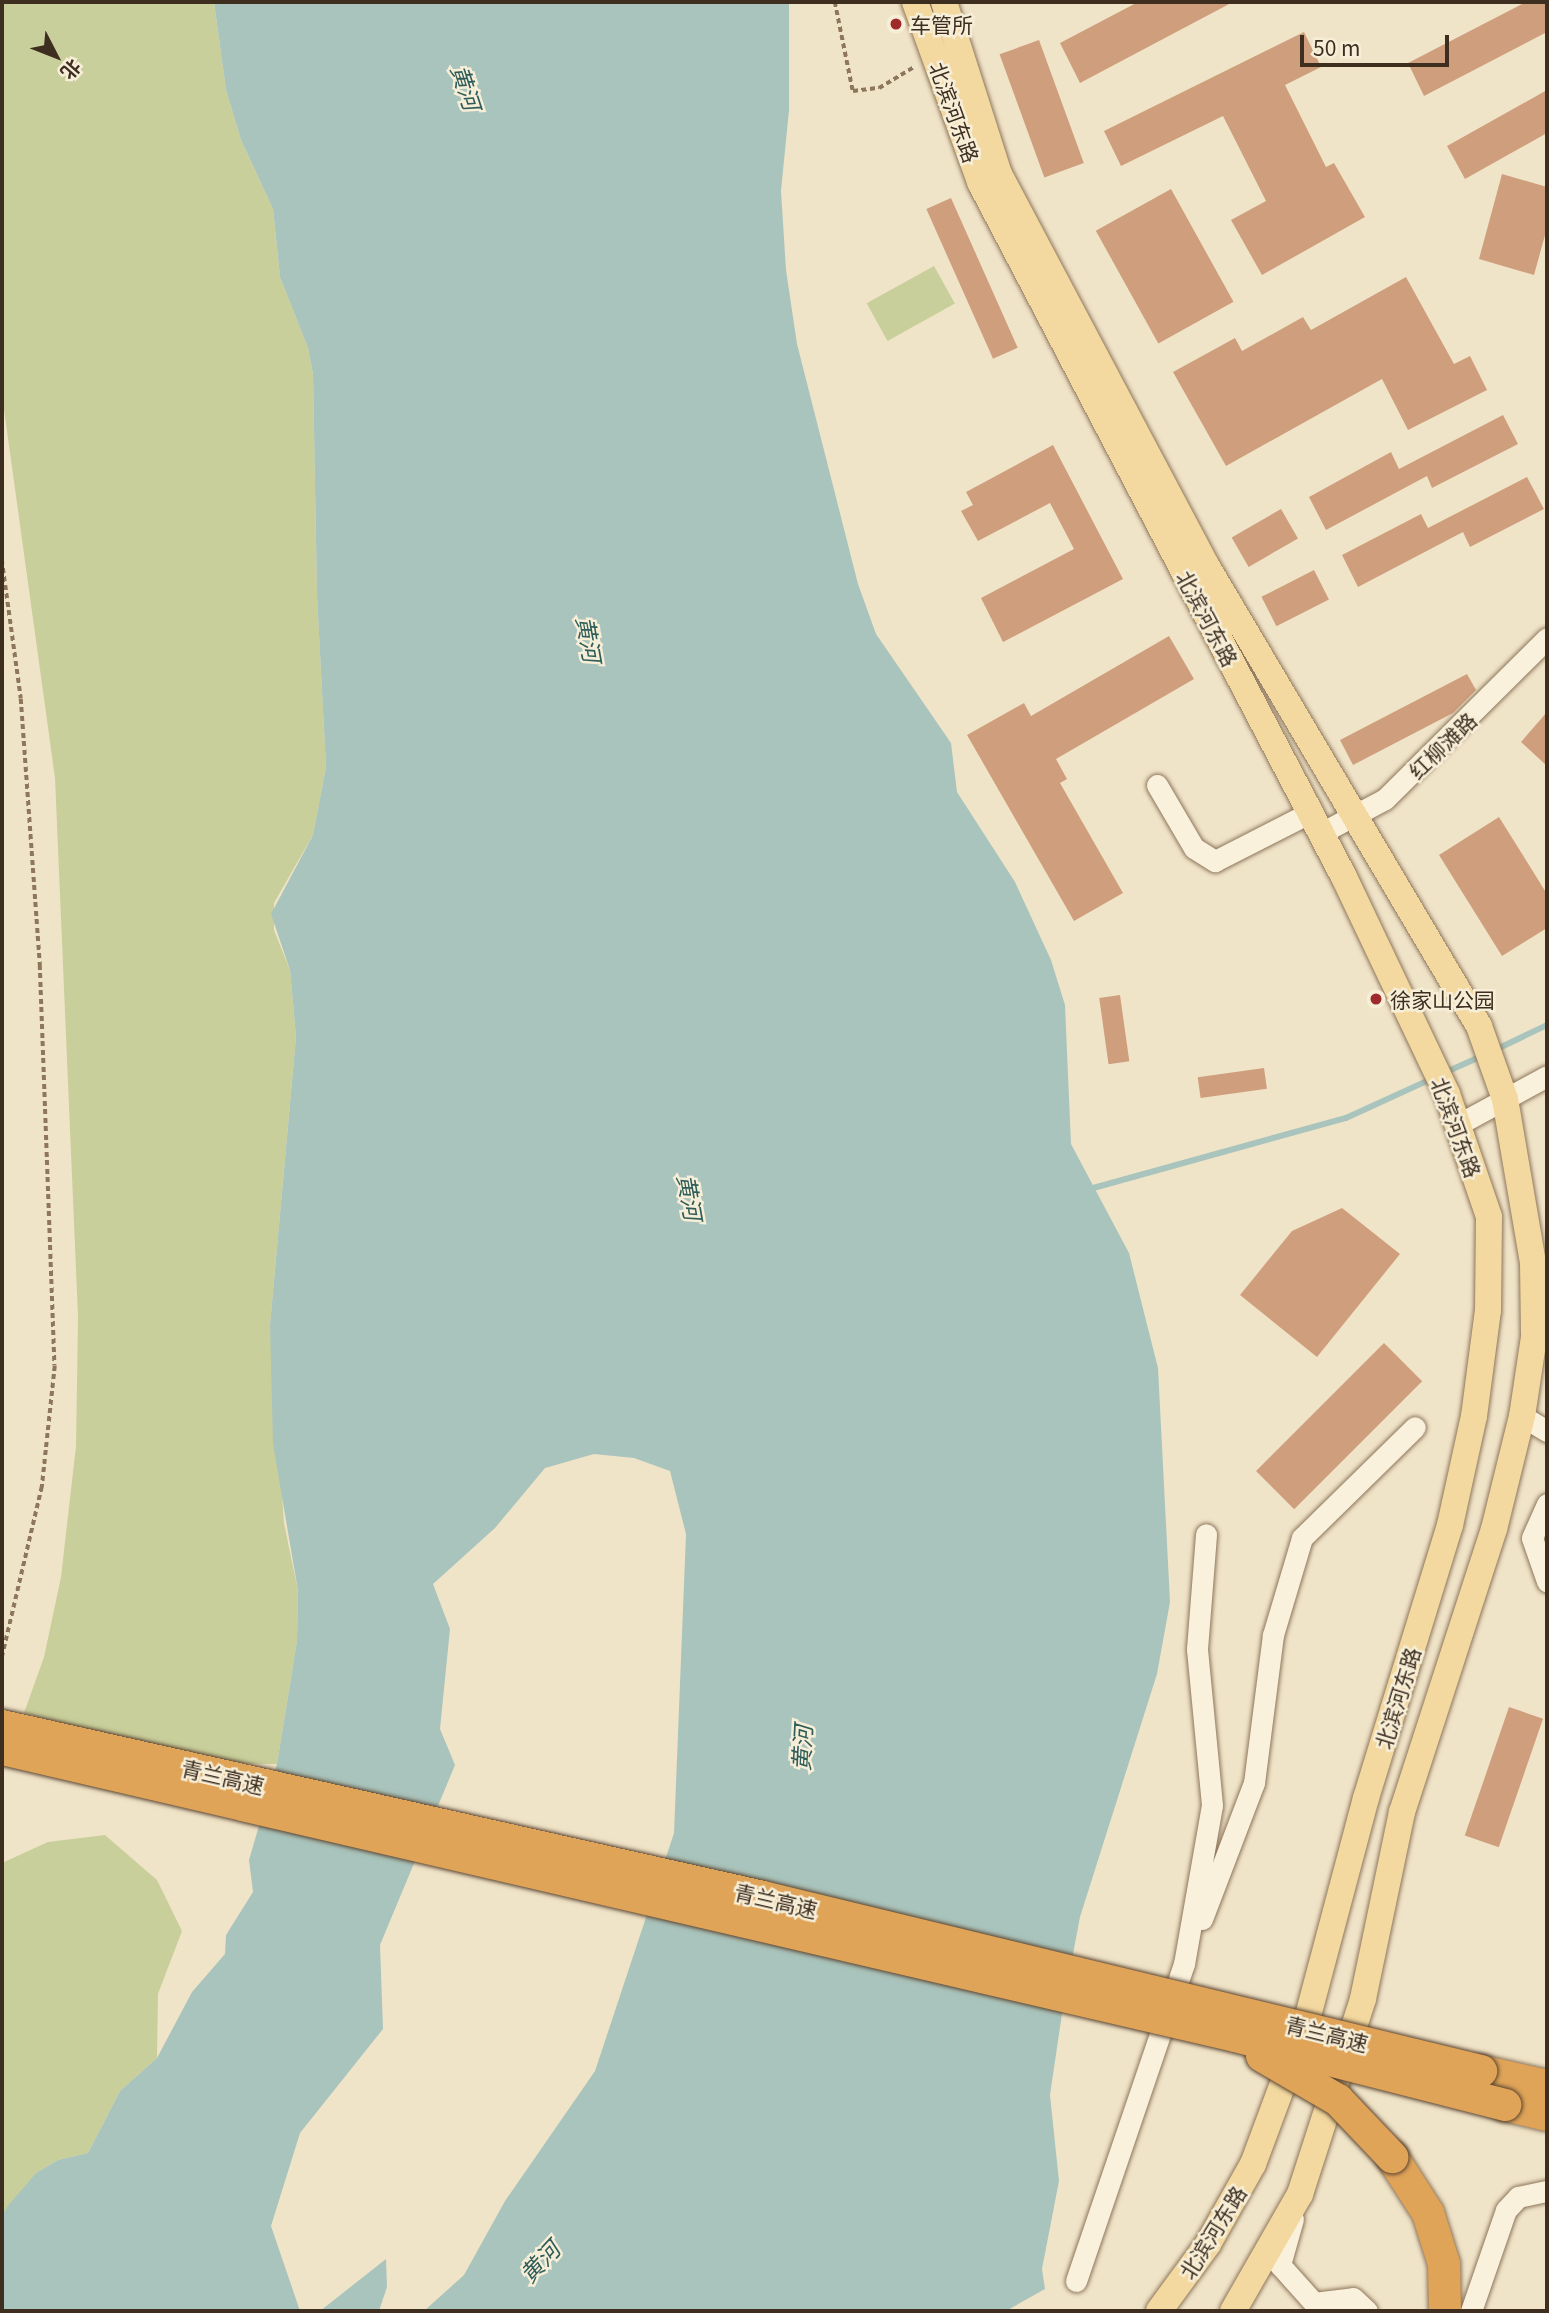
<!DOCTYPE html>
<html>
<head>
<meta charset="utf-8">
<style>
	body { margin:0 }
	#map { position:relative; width:1549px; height:2313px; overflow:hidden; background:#f0e4c8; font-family:Georgia,"Noto Sans SC",serif }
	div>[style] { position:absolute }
	.green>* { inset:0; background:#c9cf9b; transform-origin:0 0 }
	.water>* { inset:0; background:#a9c4bc }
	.stream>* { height:6px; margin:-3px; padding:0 3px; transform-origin:3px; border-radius:3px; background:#a9c4bc }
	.building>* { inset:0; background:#cf9f7d; transform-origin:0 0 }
	.path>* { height:3.5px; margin-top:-1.75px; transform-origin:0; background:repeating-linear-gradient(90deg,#8d765c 0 5px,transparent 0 8.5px) }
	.roads { filter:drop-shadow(0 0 2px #8d765c) drop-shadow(0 0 2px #8d765c) }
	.minor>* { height:21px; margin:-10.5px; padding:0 10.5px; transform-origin:10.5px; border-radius:10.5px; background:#faf1dc }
	.major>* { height:26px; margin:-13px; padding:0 13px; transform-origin:13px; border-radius:13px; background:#f3d9a0 }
	.highway>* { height:32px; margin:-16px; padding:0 16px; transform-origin:16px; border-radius:16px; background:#e0a458 }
	.bridges { filter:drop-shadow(0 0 2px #5b4430) drop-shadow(0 0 2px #5b4430) }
	.highway-bridge>* { height:32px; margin:-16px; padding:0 16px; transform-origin:16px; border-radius:16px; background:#e0a458 }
	.dots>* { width:19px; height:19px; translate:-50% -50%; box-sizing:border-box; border:4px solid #f7eed8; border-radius:50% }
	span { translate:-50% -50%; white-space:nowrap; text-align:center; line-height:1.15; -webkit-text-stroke:5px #f7eed8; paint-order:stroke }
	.poi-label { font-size:21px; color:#3d2e20 }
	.left { translate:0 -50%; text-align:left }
	.street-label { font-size:21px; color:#3d2e20 }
	.water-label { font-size:23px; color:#2f5d5a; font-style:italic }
	.frame { position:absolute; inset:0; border:4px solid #3d2e20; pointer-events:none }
	.north { position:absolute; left:21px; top:21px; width:70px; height:70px; -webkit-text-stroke:5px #f7eed8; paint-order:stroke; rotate:132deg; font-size:19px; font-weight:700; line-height:28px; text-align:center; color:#3d2e20 }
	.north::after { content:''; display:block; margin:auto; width:24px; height:32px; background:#3d2e20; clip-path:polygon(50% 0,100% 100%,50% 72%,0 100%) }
	.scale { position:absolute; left:1300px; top:35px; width:149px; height:32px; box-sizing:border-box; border:4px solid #3d2e20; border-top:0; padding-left:9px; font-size:21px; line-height:24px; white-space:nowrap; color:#3d2e20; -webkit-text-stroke:5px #f7eed8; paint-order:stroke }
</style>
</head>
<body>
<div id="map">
	<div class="green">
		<i style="clip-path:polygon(2px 2px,214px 2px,226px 90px,241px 140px,273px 209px,280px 277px,308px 348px,313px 374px,317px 596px,326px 767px,313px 835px,274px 903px,274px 930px,290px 970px,296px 1037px,270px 1325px,284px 1523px,298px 1591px,297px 1641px,277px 1764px,212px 1763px,24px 1713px,44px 1657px,61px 1577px,76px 1446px,78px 1317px,55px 778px,2px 395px)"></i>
		<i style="left:934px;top:266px;width:43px;height:77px;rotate:61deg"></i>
		<i style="clip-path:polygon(105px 1835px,157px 1880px,182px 1931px,158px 1994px,157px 2058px,120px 2091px,88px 2153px,58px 2160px,36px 2173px,2px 2216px,2px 1863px,48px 1842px)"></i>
	</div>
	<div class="water">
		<i style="clip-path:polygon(214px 2px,789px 2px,789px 110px,781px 191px,786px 270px,797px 344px,858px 584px,876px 634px,951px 743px,957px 792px,1015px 882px,1051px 960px,1065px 1005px,1071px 1144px,1129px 1253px,1158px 1368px,1170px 1602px,1157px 1674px,1080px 1917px,1063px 2007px,1050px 2095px,1059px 2181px,1042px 2269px,1045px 2289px,1006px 2311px,424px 2311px,464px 2275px,505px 2201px,595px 2071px,674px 1833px,686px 1534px,670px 1471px,634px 1458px,594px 1454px,545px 1468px,495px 1528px,433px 1584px,450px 1629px,440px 1729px,455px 1765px,380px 1945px,383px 2029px,300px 2133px,271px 2226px,300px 2311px,2px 2311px,2px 2216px,7px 2207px,36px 2173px,58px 2160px,88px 2153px,120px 2091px,157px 2058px,192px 1992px,225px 1954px,226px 1935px,253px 1892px,249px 1860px,277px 1764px,297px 1641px,298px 1591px,273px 1444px,270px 1325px,296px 1037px,290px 970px,271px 914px,313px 835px,326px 767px,317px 596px,313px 374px,308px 348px,280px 277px,273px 209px,241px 140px,226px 90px)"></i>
		<i style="clip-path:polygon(386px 2259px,387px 2287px,379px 2311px,320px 2311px)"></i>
	</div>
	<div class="stream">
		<i style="left:1495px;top:1050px;width:58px;rotate:-25.7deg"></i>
		<i style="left:1444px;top:1073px;width:42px;rotate:-24.1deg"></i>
		<i style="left:1086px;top:1190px;width:270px;rotate:-15.5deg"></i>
		<i style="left:1346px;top:1118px;width:94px;rotate:-24.6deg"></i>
	</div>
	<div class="building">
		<i style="clip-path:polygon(1138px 2px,1233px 2px,1080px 83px,1060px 43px)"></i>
		<i style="clip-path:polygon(1526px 2px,1547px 2px,1547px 32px,1424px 96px,1408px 63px)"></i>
		<i style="clip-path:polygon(1304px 32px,1321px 67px,1285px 85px,1326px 167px,1334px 163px,1365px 217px,1262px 275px,1231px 220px,1266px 201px,1223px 116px,1121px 166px,1104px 131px)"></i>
		<i style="left:1039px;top:40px;width:131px;height:42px;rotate:70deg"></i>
		<i style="clip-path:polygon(1547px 90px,1547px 133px,1465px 179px,1447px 146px)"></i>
		<i style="clip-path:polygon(1502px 174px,1547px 187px,1547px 228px,1534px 275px,1479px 259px)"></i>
		<i style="left:1171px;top:189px;width:129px;height:86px;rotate:61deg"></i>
		<i style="left:951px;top:198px;width:164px;height:27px;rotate:66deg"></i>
		<i style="clip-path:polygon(1406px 277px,1454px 364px,1470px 356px,1487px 390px,1408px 430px,1382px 379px,1226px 466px,1173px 372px,1235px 338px,1242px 351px,1303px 317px,1311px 330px)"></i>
		<i style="clip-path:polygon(1503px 415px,1518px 444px,1432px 488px,1427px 476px,1326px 530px,1309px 497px,1391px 452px,1399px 469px)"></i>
		<i style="clip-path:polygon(1053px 445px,1123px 579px,1003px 642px,981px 598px,1074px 549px,1050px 503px,978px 541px,961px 511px,973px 505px,966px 492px)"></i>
		<i style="clip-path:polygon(1527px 477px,1544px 509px,1470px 547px,1463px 532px,1358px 587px,1342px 555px,1421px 514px,1428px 528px)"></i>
		<i style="left:1281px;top:509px;width:34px;height:57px;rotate:60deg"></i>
		<i style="left:1314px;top:570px;width:33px;height:59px;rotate:63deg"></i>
		<i style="clip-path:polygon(1169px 636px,1194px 679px,1056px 759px,1067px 779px,1060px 783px,1123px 893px,1074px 921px,967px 735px,1024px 703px,1031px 716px)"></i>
		<i style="clip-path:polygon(1467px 674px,1476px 690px,1453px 713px,1353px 765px,1340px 740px)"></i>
		<i style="clip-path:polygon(1547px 712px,1547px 766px,1521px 742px)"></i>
		<i style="clip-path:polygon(1499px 817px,1547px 894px,1547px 928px,1502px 956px,1439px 855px)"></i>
		<i style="left:1120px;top:995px;width:67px;height:21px;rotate:82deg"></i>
		<i style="left:1264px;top:1068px;width:21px;height:67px;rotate:82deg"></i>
		<i style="clip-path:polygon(1342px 1208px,1400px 1254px,1317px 1357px,1240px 1295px,1292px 1231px)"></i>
		<i style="left:1384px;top:1343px;width:54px;height:181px;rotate:45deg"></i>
		<i style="left:1509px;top:1707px;width:36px;height:136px;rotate:19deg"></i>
	</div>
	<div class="path">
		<i style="left:835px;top:2px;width:91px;rotate:78.6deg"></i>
		<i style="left:853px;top:91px;width:26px;rotate:-7deg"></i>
		<i style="left:879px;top:88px;width:41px;rotate:-31deg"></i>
		<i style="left:2px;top:560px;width:140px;rotate:82.2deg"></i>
		<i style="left:21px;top:699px;width:267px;rotate:85.9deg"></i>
		<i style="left:40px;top:965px;width:401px;rotate:87.9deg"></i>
		<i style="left:55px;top:1366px;width:122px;rotate:96.1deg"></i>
		<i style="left:42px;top:1487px;width:175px;rotate:103.2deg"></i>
	</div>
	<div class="roads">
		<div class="minor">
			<i style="left:1157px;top:785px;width:73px;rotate:59.6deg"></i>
			<i style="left:1194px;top:848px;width:25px;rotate:32deg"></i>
			<i style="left:1215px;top:861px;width:108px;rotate:-27deg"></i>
			<i style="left:1321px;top:833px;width:72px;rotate:-28deg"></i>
			<i style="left:1385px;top:799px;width:228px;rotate:-44.8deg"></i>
			<i style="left:1459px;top:1124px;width:100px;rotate:-28.6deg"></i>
			<i style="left:1522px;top:1416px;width:29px;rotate:31deg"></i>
			<i style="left:1547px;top:1504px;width:37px;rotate:114deg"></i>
			<i style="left:1532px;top:1538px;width:46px;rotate:70.8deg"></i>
			<i style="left:1202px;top:1919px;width:146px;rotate:-69.1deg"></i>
			<i style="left:1254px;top:1783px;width:149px;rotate:-82.7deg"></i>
			<i style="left:1273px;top:1635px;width:101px;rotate:-73.4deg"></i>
			<i style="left:1302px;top:1538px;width:158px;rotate:-44.5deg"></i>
			<i style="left:1293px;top:2219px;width:48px;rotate:105.8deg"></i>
			<i style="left:1280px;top:2265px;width:51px;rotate:48.2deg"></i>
			<i style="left:1314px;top:2303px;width:39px;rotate:-7deg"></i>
			<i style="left:1353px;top:2298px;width:19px;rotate:43deg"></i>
			<i style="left:1076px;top:2281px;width:335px;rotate:-71.2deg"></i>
			<i style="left:1184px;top:1964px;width:161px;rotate:-80deg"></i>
			<i style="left:1212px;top:1805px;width:157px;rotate:-95.5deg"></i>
			<i style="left:1197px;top:1649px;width:115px;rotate:-85.5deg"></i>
			<i style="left:1471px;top:2311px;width:107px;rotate:-70.9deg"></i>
			<i style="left:1506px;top:2210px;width:18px;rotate:-47deg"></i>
			<i style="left:1518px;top:2197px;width:30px;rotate:-12deg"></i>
		</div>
		<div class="major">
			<i style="left:915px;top:2px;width:191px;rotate:70.1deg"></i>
			<i style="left:980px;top:182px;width:785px;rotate:62.36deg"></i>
			<i style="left:1344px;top:877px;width:240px;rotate:64.6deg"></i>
			<i style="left:1447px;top:1094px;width:130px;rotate:71.1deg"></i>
			<i style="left:1489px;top:1217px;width:93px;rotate:90.6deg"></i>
			<i style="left:1488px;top:1310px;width:107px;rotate:97.5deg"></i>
			<i style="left:1474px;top:1416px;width:112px;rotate:102.4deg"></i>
			<i style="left:1450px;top:1525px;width:286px;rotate:107.1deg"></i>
			<i style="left:1366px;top:1798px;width:229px;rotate:104.9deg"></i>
			<i style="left:1307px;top:2019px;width:155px;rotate:110.4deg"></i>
			<i style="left:1253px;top:2164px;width:92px;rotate:119.4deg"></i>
			<i style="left:1208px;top:2244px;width:83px;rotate:126.2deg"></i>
			<i style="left:944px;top:2px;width:181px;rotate:72.3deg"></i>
			<i style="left:999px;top:174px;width:442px;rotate:62.1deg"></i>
			<i style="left:1206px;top:565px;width:536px;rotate:59.37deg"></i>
			<i style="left:1479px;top:1026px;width:77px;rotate:70.4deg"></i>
			<i style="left:1505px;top:1099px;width:165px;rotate:80.3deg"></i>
			<i style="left:1533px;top:1262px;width:75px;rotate:89.2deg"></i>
			<i style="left:1534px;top:1337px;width:80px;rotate:98.6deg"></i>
			<i style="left:1522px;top:1416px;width:116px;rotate:103.9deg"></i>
			<i style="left:1494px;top:1529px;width:298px;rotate:108deg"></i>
			<i style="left:1402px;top:1812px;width:191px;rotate:101.8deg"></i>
			<i style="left:1363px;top:1999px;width:205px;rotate:107.9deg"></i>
			<i style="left:1300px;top:2194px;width:135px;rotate:119.8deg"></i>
		</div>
		<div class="highway">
			<i style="left:1481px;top:2071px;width:68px;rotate:12.8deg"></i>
			<i style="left:1505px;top:2105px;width:43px;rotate:13.4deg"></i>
			<i style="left:1392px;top:2157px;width:67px;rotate:57.3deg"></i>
			<i style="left:1428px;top:2213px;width:53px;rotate:72.6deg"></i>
			<i style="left:1444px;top:2264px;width:47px;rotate:88.8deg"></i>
		</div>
	</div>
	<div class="bridges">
		<div class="highway-bridge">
			<i style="left:2px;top:1726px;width:780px;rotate:12.66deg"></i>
			<i style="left:763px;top:1897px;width:739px;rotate:13.62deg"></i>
			<i style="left:2px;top:1749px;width:1266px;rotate:13.1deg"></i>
			<i style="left:1235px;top:2036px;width:279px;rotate:14.3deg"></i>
			<i style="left:1262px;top:2056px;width:88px;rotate:30.1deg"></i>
			<i style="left:1338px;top:2100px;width:79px;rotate:46.5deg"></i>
		</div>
	</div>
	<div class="dots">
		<i style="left:896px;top:24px;background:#9e2a2b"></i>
		<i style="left:1376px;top:999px;background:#9e2a2b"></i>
	</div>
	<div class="poi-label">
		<span class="left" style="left:910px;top:24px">车管所</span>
		<span class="left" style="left:1390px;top:999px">徐家山公园</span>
	</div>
	<div class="street-label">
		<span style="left:955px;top:112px;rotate:70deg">北滨河东路</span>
		<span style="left:1208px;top:618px;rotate:62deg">北滨河东路</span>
		<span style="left:1442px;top:745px;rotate:-44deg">红柳滩路</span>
		<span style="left:1457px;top:1127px;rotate:70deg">北滨河东路</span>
		<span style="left:1397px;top:1698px;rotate:-73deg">北滨河东路</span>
		<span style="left:223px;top:1776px;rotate:13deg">青兰高速</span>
		<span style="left:776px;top:1900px;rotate:13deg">青兰高速</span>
		<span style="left:1327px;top:2033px;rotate:14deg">青兰高速</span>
		<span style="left:1212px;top:2232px;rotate:-58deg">北滨河东路</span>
	</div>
	<div class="water-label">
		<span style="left:467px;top:87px;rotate:72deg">黄河</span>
		<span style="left:590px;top:639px;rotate:80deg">黄河</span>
		<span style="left:691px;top:1197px;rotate:80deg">黄河</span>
		<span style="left:801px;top:1748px;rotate:-87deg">黄河</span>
		<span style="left:539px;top:2261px;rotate:-47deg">黄河</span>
	</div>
	<div class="frame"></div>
	<div class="north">北</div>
	<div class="scale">50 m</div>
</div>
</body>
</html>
